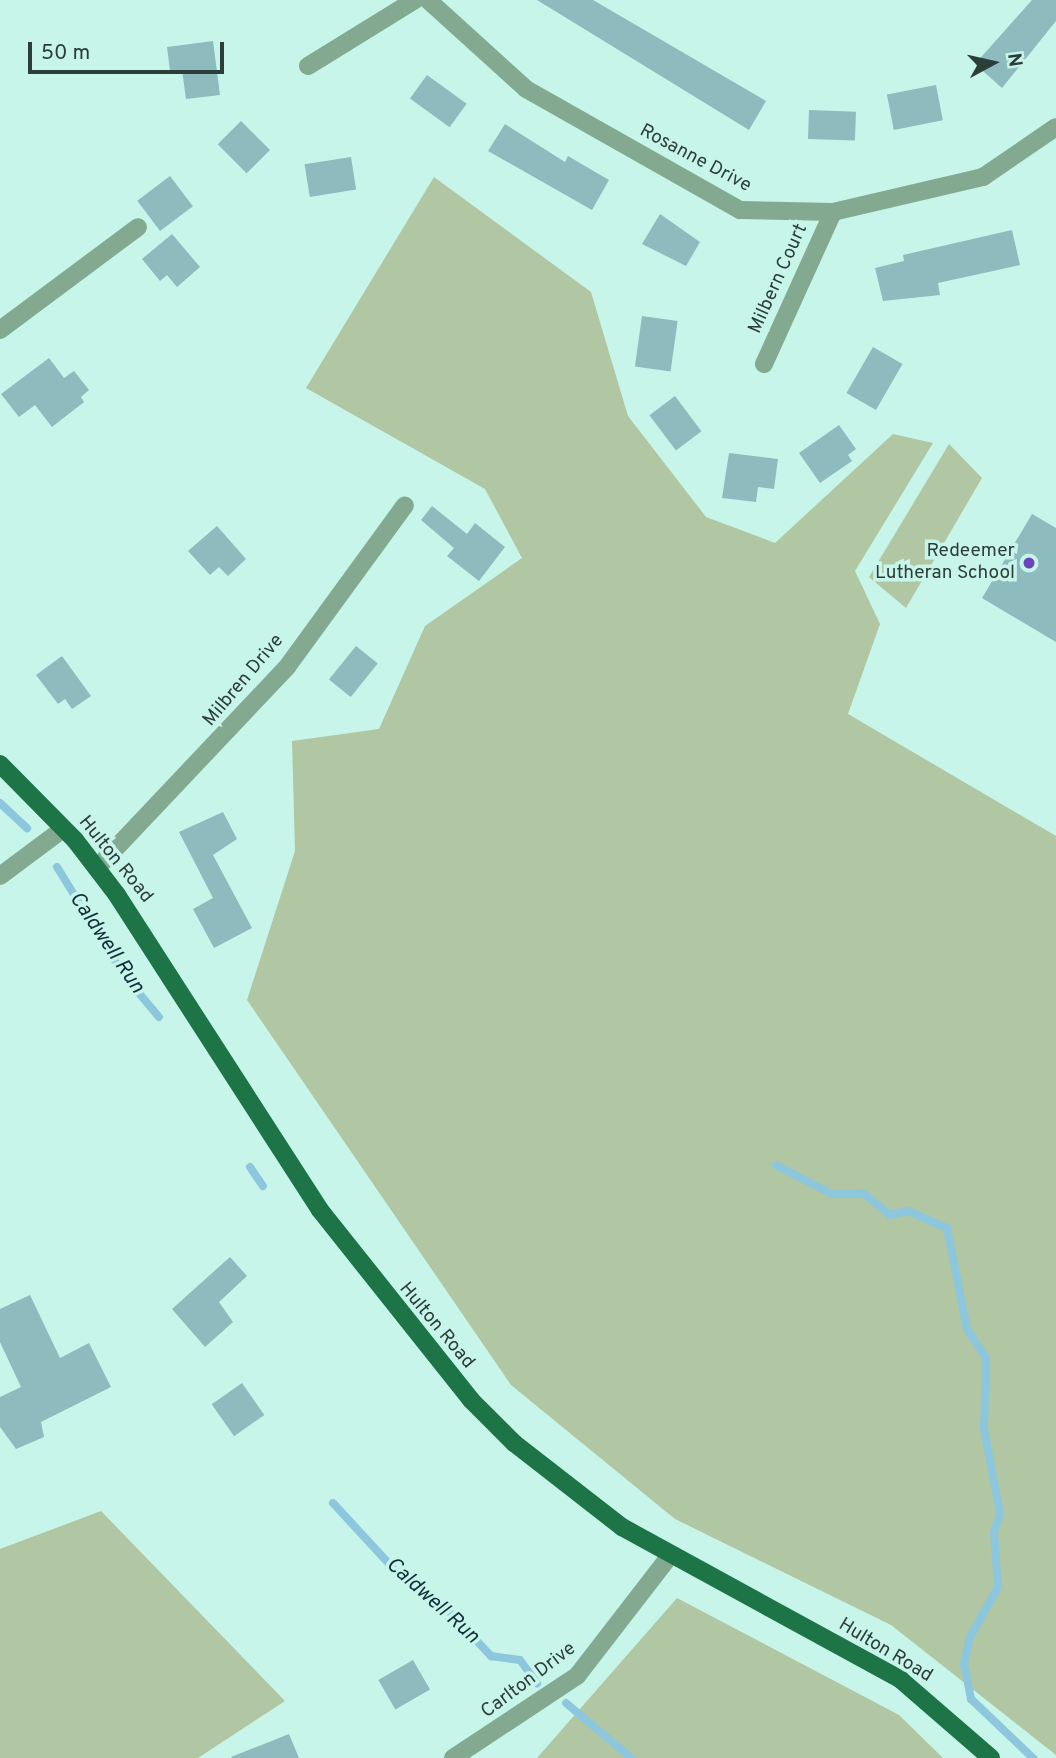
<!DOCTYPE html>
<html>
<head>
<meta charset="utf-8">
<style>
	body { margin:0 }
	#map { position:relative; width:1056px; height:1758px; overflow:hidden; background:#c8f5ea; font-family:Overpass,sans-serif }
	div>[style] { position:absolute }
	.green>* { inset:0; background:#b1c6a2 }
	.stream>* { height:8px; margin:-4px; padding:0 4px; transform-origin:4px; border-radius:4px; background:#8dc7de }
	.building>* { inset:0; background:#8dbbbe; transform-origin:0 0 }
	.minor>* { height:18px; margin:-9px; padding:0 9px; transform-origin:9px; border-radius:9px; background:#83aa90 }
	.primary>* { height:18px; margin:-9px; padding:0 9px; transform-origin:9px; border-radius:9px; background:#1d7447 }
	.dots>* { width:19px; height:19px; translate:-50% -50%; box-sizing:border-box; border:4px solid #c8f5ea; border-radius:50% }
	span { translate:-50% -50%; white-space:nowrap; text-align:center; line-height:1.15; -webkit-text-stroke:7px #c8f5ea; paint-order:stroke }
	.street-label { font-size:19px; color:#2c3e3a }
	.poi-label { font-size:19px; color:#2c3e3a }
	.right { translate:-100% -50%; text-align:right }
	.water-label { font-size:21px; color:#122e39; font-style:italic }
	.north { position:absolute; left:958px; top:28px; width:70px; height:70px; -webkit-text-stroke:5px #c8f5ea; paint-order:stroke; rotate:82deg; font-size:19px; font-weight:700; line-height:28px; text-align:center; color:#2c3e3a }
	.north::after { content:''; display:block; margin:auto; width:24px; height:32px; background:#2c3e3a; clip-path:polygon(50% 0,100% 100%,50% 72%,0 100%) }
	.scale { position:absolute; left:28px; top:42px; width:196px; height:32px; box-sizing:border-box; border:4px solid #2c3e3a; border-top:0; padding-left:9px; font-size:21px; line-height:24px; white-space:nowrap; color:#2c3e3a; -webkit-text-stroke:5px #c8f5ea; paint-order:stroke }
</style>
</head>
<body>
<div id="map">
	<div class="green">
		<i style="clip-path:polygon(434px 177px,591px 292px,628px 416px,706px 517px,775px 543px,893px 434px,933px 443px,855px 571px,880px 624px,848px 714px,1056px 836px,1056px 1755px,891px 1625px,675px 1519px,511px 1385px,247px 1000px,295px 851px,292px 741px,379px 729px,425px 626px,522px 558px,485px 489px,306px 388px)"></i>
		<i style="clip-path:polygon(949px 444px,982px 478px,906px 608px,869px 577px)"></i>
		<i style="clip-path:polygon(101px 1511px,285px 1701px,198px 1758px,0 1758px,0 1549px)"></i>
		<i style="clip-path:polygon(677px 1598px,899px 1715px,943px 1758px,537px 1758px)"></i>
	</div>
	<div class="stream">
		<i style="left:0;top:803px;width:37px;rotate:43deg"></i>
		<i style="left:57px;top:867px;width:126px;rotate:58.3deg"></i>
		<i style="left:123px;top:974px;width:56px;rotate:50.1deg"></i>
		<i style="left:776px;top:1165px;width:63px;rotate:27.4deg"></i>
		<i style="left:832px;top:1194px;width:31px;rotate:-2deg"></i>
		<i style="left:863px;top:1193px;width:35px;rotate:39deg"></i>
		<i style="left:890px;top:1215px;width:18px;rotate:-13deg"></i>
		<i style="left:908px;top:1211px;width:43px;rotate:23.6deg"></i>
		<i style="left:947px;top:1228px;width:103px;rotate:78.8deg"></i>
		<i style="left:967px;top:1329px;width:35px;rotate:57deg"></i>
		<i style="left:986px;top:1358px;width:71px;rotate:91.6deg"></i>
		<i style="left:984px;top:1429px;width:86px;rotate:79.3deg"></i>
		<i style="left:1000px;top:1514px;width:19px;rotate:108deg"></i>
		<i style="left:994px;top:1532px;width:55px;rotate:85.8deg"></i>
		<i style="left:998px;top:1587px;width:57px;rotate:119.2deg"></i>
		<i style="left:970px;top:1637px;width:27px;rotate:103deg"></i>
		<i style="left:964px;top:1663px;width:37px;rotate:79deg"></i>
		<i style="left:971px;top:1699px;width:86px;rotate:43.6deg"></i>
		<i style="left:250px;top:1167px;width:23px;rotate:56deg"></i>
		<i style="left:333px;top:1503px;width:105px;rotate:47.3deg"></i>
		<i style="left:404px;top:1580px;width:48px;rotate:33deg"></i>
		<i style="left:444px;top:1606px;width:69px;rotate:46.8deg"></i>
		<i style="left:491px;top:1656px;width:29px;rotate:8deg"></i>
		<i style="left:520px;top:1660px;width:29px;rotate:54deg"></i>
		<i style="left:566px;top:1703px;width:85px;rotate:40.2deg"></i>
	</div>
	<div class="building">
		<i style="clip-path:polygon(537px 0,593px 0,766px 101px,749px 130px)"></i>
		<i style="clip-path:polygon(1032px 0,1056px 0,1056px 21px,1002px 88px,975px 64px)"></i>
		<i style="clip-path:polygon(213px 41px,220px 95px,186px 99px,182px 70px,170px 71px,167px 47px)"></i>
		<i style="left:427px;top:75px;width:49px;height:29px;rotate:36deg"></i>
		<i style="left:936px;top:85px;width:36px;height:50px;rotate:79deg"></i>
		<i style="left:809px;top:110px;width:47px;height:29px;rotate:2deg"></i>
		<i style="left:241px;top:121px;width:41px;height:33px;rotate:45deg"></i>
		<i style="clip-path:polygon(505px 124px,565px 162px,568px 156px,609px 180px,592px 210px,488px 151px)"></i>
		<i style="left:351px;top:157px;width:33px;height:47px;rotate:81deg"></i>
		<i style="left:170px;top:176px;width:38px;height:41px;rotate:53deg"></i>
		<i style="clip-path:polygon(660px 214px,700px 242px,686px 266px,642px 244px)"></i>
		<i style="clip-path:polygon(1012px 230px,1020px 265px,938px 283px,940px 295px,883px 301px,875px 268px,904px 261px,903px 255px)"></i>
		<i style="clip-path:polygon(172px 234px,200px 267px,177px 287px,167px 275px,160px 281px,142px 259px)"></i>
		<i style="left:642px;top:316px;width:36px;height:51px;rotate:8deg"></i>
		<i style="left:873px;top:347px;width:34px;height:53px;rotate:30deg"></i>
		<i style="clip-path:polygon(49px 358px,64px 378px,74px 371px,89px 390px,81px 397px,84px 402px,52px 427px,35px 405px,19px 417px,1px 394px)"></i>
		<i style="left:675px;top:396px;width:44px;height:32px;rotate:53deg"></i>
		<i style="clip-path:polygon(839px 425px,856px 449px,848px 455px,852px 461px,820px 483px,799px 453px)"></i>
		<i style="clip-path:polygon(729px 453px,778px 459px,774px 489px,758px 487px,756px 502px,722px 498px)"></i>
		<i style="clip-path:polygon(432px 506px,467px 534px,475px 523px,505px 547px,479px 581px,447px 556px,454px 548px,421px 520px)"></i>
		<i style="clip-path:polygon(1032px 514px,1056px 528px,1056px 642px,982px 598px)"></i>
		<i style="clip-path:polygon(217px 526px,246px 559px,228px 576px,219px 567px,210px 575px,188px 551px)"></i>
		<i style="left:356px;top:646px;width:28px;height:43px;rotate:39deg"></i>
		<i style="clip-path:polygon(62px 656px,91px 696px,72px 709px,65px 699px,58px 704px,36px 675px)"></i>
		<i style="clip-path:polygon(223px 812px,237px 839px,213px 855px,252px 928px,214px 948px,193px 909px,213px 898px,179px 832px)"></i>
		<i style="clip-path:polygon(230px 1257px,247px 1276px,219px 1302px,233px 1322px,205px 1347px,172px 1309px)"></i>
		<i style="clip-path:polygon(30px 1295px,60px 1358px,89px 1343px,111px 1387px,41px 1422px,44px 1437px,16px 1449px,0 1427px,0 1397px,21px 1387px,0 1342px,0 1309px)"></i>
		<i style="left:242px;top:1383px;width:39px;height:37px;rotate:55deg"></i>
		<i style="left:413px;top:1660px;width:34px;height:40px;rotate:60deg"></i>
		<i style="clip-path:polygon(289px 1734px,299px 1758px,232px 1758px,231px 1757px)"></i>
	</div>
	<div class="minor">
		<i style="left:428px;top:0;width:132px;rotate:42.2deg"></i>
		<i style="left:526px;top:89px;width:246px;rotate:29.5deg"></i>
		<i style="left:740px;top:210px;width:93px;rotate:1.2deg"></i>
		<i style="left:833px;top:212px;width:154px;rotate:-13.1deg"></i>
		<i style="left:983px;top:177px;width:88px;rotate:-34.4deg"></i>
		<i style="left:308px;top:66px;width:126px;rotate:-31.7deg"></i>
		<i style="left:0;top:330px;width:172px;rotate:-36.7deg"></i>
		<i style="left:764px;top:364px;width:167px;rotate:-65.6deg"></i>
		<i style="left:97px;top:868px;width:277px;rotate:-46.6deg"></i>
		<i style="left:287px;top:667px;width:200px;rotate:-53.9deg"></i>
		<i style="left:0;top:876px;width:79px;rotate:-36.7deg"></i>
		<i style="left:453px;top:1758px;width:149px;rotate:-33.5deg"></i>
		<i style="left:577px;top:1676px;width:150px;rotate:-52.3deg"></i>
	</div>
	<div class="primary">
		<i style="left:0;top:764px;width:107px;rotate:45.4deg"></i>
		<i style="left:75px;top:840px;width:69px;rotate:52.6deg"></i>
		<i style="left:117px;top:895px;width:375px;rotate:57.2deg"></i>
		<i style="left:320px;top:1210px;width:243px;rotate:51.5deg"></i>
		<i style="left:471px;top:1400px;width:61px;rotate:45deg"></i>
		<i style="left:514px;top:1443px;width:137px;rotate:37.9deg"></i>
		<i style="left:622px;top:1527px;width:318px;rotate:28.7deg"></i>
		<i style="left:901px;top:1680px;width:119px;rotate:40.9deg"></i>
	</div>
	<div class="dots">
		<i style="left:1029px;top:563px;background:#6c45bd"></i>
	</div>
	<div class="street-label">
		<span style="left:695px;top:159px;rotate:28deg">Rosanne Drive</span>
		<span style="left:779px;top:279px;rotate:-66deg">Milbern Court</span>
		<span style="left:244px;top:681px;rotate:-50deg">Milbren Drive</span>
		<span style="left:115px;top:860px;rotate:51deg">Hulton Road</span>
		<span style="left:436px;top:1326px;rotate:50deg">Hulton Road</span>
		<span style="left:885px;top:1651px;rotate:31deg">Hulton Road</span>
		<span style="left:529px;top:1681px;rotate:-37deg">Carlton Drive</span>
	</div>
	<div class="poi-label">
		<span class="right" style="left:1015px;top:563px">Redeemer<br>Lutheran School</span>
	</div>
	<div class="water-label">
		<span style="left:106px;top:943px;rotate:56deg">Caldwell Run</span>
		<span style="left:432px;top:1601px;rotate:42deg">Caldwell Run</span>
	</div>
	<div class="north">N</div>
	<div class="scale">50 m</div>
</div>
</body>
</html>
